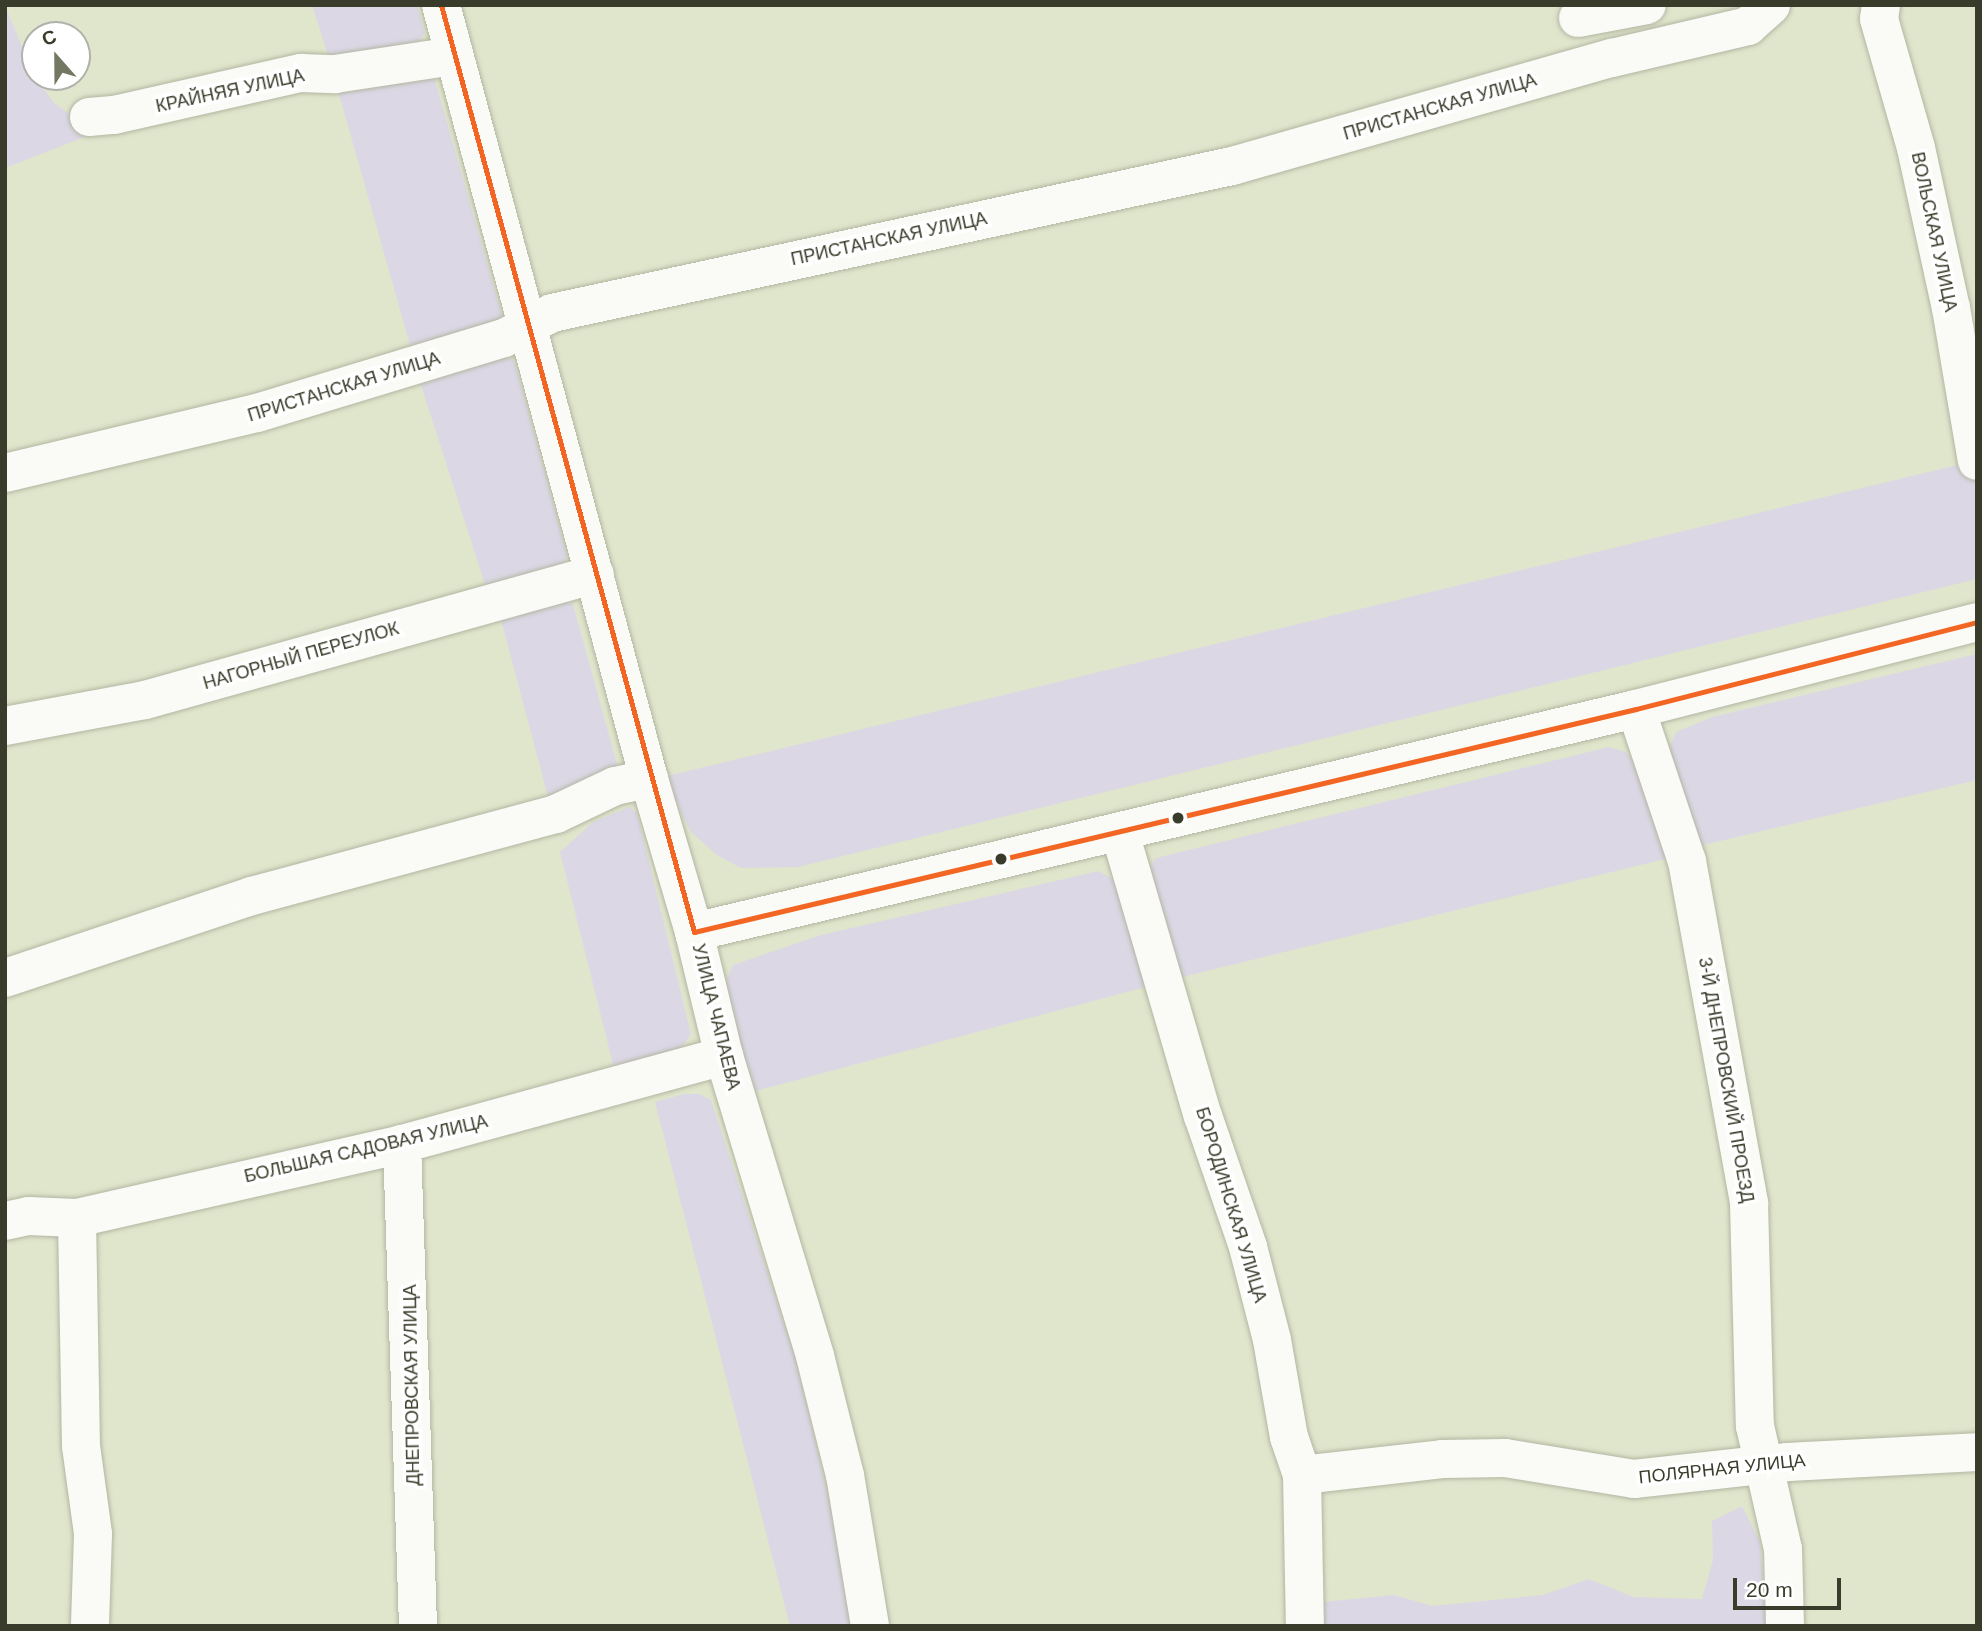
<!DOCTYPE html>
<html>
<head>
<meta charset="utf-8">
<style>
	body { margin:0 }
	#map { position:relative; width:1982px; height:1631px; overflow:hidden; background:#e0e6cc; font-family:Arial,sans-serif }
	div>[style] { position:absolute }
	.green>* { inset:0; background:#dcd7e5 }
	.roads { filter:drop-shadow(0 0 2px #b2b6a2) drop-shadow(0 0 2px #b2b6a2) }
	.minor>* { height:38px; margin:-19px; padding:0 19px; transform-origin:19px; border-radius:19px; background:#fafbf7 }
	.bus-1>* { height:5px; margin:-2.5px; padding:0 2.5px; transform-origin:2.5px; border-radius:2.5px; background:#f26522 }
	.dots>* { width:19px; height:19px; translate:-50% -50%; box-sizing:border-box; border:4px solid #fff; border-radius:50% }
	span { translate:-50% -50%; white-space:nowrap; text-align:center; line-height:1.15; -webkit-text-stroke:7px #fff; paint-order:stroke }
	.street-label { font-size:18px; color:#393c2a }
	.frame { position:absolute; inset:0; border:7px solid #393c2a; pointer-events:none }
	.north { position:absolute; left:21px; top:21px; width:70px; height:70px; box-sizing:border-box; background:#fff; border:2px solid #b0b1aa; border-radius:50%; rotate:339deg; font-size:19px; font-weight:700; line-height:28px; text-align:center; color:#393c2a }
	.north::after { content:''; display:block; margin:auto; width:24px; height:32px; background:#737863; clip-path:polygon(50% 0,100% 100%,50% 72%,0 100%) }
	.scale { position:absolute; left:1733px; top:1578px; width:108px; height:32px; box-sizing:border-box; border:4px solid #393c2a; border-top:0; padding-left:9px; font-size:21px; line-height:24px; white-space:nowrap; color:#393c2a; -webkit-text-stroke:5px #fff; paint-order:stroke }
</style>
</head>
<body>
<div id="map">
	<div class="green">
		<i style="clip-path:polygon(312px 5px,417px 5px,425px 33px,412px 49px,328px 55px)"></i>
		<i style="clip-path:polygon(5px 6px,35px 77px,54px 103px,83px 124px,87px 136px,5px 168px)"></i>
		<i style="clip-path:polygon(434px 77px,502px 316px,497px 326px,412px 352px,337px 87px)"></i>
		<i style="clip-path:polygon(500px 355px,514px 360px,567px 555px,561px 569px,491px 603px,419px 379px)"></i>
		<i style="clip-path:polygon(1977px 453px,1977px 579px,798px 867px,741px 868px,717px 855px,691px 832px,663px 777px,1970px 462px)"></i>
		<i style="clip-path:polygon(555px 600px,573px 604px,618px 768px,550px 804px,500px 616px)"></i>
		<i style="clip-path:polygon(1977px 654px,1977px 780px,1695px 847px,1669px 749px,1676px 732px,1712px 717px)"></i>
		<i style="clip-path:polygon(1609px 747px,1626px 752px,1639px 767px,1669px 858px,1178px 978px,1149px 869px,1156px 858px)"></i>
		<i style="clip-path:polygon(629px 807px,637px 813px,691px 1034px,679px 1051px,616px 1076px,560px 852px,593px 822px)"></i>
		<i style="clip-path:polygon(1099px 871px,1126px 887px,1157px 984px,752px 1092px,725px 983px,733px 965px,821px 935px)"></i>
		<i style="clip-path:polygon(684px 1094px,699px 1094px,711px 1100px,797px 1363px,851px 1593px,852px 1626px,790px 1626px,655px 1102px)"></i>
		<i style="clip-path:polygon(1742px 1506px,1760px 1542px,1768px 1626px,1321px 1626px,1323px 1602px,1394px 1595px,1432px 1606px,1543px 1595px,1589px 1579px,1633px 1597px,1702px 1599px,1713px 1560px,1712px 1521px)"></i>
	</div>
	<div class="roads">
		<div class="minor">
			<i style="left:441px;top:5px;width:801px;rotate:74.96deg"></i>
			<i style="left:649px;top:779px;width:159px;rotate:73.6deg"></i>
			<i style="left:694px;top:932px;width:128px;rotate:76.4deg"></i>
			<i style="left:724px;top:1056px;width:313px;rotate:73.1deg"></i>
			<i style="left:815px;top:1356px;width:123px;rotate:75.9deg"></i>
			<i style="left:845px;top:1475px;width:153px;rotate:80.6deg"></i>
			<i style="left:1881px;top:5px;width:14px;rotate:98deg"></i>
			<i style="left:1879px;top:19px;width:134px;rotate:74deg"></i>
			<i style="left:1916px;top:148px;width:164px;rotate:77.7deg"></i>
			<i style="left:1951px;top:308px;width:155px;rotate:80.4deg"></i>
			<i style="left:1578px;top:18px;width:70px;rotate:-10.7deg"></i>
			<i style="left:89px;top:117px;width:25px;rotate:-5deg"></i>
			<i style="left:114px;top:115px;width:192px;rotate:-12.7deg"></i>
			<i style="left:301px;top:73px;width:34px;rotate:2deg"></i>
			<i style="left:335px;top:74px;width:120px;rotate:-8.6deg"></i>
			<i style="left:5px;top:473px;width:259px;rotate:-13.4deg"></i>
			<i style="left:257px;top:413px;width:258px;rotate:-16.9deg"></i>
			<i style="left:504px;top:338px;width:54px;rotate:-27.5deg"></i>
			<i style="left:552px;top:313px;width:696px;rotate:-12.2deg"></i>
			<i style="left:1232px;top:166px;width:395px;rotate:-15.9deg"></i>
			<i style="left:1612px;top:58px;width:140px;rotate:-13.2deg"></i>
			<i style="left:1748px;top:26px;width:31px;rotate:-42deg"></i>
			<i style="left:1636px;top:709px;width:160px;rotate:71.5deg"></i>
			<i style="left:1687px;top:861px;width:348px;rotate:79.7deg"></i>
			<i style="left:1749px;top:1203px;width:223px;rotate:88.5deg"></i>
			<i style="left:1755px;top:1426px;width:126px;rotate:77.2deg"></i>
			<i style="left:1783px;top:1549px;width:77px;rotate:88.5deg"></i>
			<i style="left:5px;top:726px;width:142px;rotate:-10.5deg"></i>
			<i style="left:145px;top:700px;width:467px;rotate:-15.6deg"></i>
			<i style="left:1120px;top:833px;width:295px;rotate:73.7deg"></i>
			<i style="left:1203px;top:1116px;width:139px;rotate:71deg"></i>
			<i style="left:1248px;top:1247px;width:96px;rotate:75.5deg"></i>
			<i style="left:1272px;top:1340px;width:98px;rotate:80.1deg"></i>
			<i style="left:1289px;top:1437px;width:40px;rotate:71.1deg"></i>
			<i style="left:1302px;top:1475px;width:151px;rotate:88.9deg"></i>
			<i style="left:694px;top:932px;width:968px;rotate:-13.32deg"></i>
			<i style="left:1636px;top:709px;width:352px;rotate:-14.3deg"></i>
			<i style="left:5px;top:978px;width:260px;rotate:-18.4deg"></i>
			<i style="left:252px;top:896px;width:315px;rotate:-15.1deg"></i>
			<i style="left:556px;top:814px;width:65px;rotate:-25.4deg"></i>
			<i style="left:615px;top:786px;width:35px;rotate:-12deg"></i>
			<i style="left:402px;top:1144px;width:482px;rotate:88.1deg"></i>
			<i style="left:77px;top:1218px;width:228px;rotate:89deg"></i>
			<i style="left:81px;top:1446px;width:89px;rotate:82.2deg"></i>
			<i style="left:93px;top:1534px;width:92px;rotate:91.9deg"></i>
			<i style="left:5px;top:1221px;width:24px;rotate:-12deg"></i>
			<i style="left:28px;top:1216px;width:49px;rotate:2.3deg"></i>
			<i style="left:77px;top:1218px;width:333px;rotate:-12.8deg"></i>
			<i style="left:402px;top:1144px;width:334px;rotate:-15.3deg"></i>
			<i style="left:1302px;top:1475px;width:141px;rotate:-6.5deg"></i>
			<i style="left:1442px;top:1459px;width:63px;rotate:-0.9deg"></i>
			<i style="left:1505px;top:1458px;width:131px;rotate:9.2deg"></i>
			<i style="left:1634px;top:1479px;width:155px;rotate:-6.3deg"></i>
			<i style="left:1788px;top:1462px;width:189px;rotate:-3deg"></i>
		</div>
	</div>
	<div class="bus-1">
		<i style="left:441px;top:5px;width:961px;rotate:74.73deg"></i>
		<i style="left:694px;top:932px;width:968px;rotate:-13.32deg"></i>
		<i style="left:1636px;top:709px;width:352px;rotate:-14.3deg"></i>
	</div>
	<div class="dots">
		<i style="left:1178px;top:818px;background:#393c2a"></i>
		<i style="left:1001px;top:859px;background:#393c2a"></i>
	</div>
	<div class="street-label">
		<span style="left:230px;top:91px;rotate:-12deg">КРАЙНЯЯ УЛИЦА</span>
		<span style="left:1440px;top:107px;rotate:-16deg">ПРИСТАНСКАЯ УЛИЦА</span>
		<span style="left:1934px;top:232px;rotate:78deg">ВОЛЬСКАЯ УЛИЦА</span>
		<span style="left:889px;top:239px;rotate:-12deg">ПРИСТАНСКАЯ УЛИЦА</span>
		<span style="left:344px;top:387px;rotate:-17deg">ПРИСТАНСКАЯ УЛИЦА</span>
		<span style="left:301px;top:656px;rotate:-16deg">НАГОРНЫЙ ПЕРЕУЛОК</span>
		<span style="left:716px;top:1017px;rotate:76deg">УЛИЦА ЧАПАЕВА</span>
		<span style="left:1726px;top:1080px;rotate:80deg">3-Й ДНЕПРОВСКИЙ ПРОЕЗД</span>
		<span style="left:366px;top:1149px;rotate:-13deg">БОЛЬШАЯ САДОВАЯ УЛИЦА</span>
		<span style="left:1231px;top:1205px;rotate:73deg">БОРОДИНСКАЯ УЛИЦА</span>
		<span style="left:412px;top:1385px;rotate:-91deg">ДНЕПРОВСКАЯ УЛИЦА</span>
		<span style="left:1722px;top:1469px;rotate:-6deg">ПОЛЯРНАЯ УЛИЦА</span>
	</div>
	<div class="frame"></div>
	<div class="north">С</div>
	<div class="scale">20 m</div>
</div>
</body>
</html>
